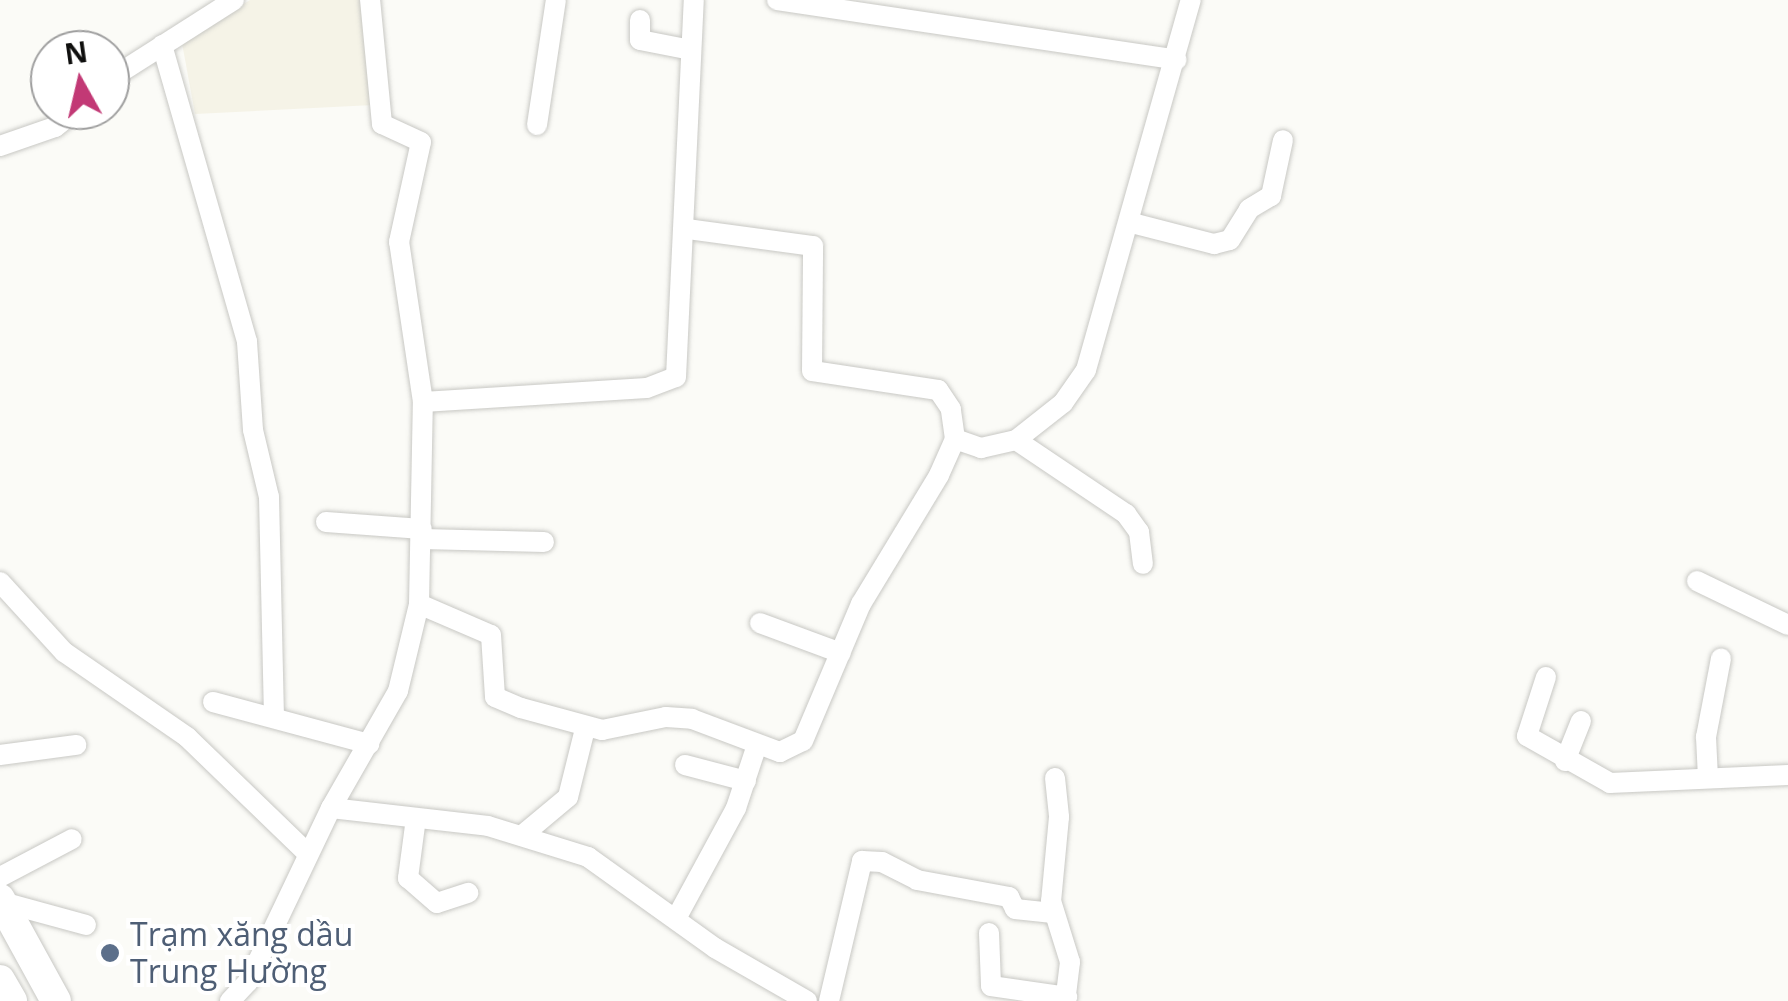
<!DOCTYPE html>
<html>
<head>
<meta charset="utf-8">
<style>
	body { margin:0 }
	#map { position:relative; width:1788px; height:1001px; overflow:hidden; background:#fbfbf7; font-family:"Open Sans",sans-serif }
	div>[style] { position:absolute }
	.built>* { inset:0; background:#f5f3e7 }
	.roads { filter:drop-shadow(0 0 2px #c8c8c4) drop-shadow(0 0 2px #c8c8c4) }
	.minor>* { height:20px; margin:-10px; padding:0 10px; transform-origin:10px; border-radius:10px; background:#fff }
	.highway>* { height:30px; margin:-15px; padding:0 15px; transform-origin:15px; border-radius:15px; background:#fff }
	.dots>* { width:28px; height:28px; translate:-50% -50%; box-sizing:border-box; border:5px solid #fff; border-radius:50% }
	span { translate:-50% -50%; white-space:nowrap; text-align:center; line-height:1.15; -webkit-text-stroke:8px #fff; paint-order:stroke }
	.service-label { font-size:32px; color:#4e5e75 }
	.left { translate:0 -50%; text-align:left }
	.north { position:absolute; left:30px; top:30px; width:100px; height:100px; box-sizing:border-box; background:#fff; border:2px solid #9f9f9f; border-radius:50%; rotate:352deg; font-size:28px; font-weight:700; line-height:40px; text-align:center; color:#0f0f0e }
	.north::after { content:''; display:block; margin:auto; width:35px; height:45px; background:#c23975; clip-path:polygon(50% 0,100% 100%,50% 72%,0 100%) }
</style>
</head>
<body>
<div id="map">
	<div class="built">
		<i style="clip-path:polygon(250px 0,362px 0,373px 105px,195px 114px,182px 43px)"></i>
	</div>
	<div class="roads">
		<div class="minor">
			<i style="left:777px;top:0;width:404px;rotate:8.5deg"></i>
			<i style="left:640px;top:20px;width:20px;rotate:90deg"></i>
			<i style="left:640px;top:40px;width:52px;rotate:11.1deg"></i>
			<i style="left:162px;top:45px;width:309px;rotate:74deg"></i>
			<i style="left:247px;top:342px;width:88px;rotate:86.1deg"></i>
			<i style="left:253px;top:430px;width:69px;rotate:76.6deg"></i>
			<i style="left:269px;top:497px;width:221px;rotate:88.7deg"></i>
			<i style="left:110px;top:79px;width:147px;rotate:-32.5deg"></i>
			<i style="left:537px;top:125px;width:126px;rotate:-81.4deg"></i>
			<i style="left:0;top:146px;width:58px;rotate:-19.1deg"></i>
			<i style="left:55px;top:127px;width:28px;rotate:-38deg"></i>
			<i style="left:1132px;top:223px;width:85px;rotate:14.4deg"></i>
			<i style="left:1214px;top:244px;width:16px;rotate:-14deg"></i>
			<i style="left:1230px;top:240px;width:36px;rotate:-58deg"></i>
			<i style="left:1249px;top:209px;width:26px;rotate:-31deg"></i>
			<i style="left:1271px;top:196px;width:57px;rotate:-77.9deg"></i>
			<i style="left:423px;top:402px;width:224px;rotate:-3.6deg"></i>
			<i style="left:647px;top:388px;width:31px;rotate:-21deg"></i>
			<i style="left:676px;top:377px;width:377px;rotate:-87.3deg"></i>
			<i style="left:955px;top:439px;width:28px;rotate:19deg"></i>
			<i style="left:981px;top:448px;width:36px;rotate:-13deg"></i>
			<i style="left:1016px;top:440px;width:60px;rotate:-38.2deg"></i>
			<i style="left:1063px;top:403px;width:40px;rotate:-55.1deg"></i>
			<i style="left:1086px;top:370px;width:385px;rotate:-74.2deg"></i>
			<i style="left:1016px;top:440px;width:133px;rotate:33.9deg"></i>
			<i style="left:1126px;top:514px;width:22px;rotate:54deg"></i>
			<i style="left:1139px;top:532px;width:32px;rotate:83deg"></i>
			<i style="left:326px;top:522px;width:96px;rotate:4.2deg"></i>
			<i style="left:422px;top:539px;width:122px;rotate:1.4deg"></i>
			<i style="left:1697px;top:581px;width:101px;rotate:25.8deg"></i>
			<i style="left:0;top:582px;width:95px;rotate:47.6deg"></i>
			<i style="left:64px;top:652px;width:150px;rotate:34.6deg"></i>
			<i style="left:187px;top:737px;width:168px;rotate:44deg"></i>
			<i style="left:419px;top:604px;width:78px;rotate:23.3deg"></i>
			<i style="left:491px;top:635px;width:62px;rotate:86.3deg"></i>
			<i style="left:495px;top:697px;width:28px;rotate:23deg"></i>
			<i style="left:521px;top:708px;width:84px;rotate:15.2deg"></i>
			<i style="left:602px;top:730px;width:65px;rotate:-11.5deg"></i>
			<i style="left:666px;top:717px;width:26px;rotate:4deg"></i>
			<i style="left:692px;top:719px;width:94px;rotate:20.6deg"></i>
			<i style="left:780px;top:752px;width:25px;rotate:-26deg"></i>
			<i style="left:803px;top:741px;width:149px;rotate:-67.1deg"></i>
			<i style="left:861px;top:604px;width:151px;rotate:-58.8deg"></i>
			<i style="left:939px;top:475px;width:39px;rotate:-66deg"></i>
			<i style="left:955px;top:439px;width:30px;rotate:-98deg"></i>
			<i style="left:951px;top:409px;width:23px;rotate:-124deg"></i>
			<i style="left:938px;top:390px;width:127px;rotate:-171.4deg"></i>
			<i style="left:812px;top:371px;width:125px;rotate:-89.5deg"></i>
			<i style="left:813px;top:246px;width:127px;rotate:-172.3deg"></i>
			<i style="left:760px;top:623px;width:86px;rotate:20.3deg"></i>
			<i style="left:1546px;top:677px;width:62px;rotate:107.9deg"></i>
			<i style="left:1527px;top:736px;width:95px;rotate:29.5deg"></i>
			<i style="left:1610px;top:783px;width:178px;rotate:-2.6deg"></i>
			<i style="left:213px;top:702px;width:162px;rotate:15.1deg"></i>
			<i style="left:0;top:755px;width:77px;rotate:-7.5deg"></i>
			<i style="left:1565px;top:761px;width:43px;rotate:-68.2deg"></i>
			<i style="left:685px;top:765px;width:63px;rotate:14.7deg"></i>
			<i style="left:1055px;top:778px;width:39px;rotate:84deg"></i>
			<i style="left:1059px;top:817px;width:84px;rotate:95.4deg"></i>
			<i style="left:1051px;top:901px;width:64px;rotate:72.7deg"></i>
			<i style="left:1070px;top:962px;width:39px;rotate:97deg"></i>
			<i style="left:1708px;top:778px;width:41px;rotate:-92.8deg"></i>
			<i style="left:1706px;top:737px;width:80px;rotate:-79.2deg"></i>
			<i style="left:331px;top:808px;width:158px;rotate:6.5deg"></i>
			<i style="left:488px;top:826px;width:105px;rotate:17.2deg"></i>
			<i style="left:588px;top:857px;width:156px;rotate:35.6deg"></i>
			<i style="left:715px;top:948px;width:106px;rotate:29.9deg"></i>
			<i style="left:416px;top:818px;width:61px;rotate:97.6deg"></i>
			<i style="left:408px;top:878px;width:38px;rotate:41deg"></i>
			<i style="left:437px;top:903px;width:33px;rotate:-18deg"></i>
			<i style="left:525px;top:833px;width:56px;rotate:-39.9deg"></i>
			<i style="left:568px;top:797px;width:70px;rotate:-76deg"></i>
			<i style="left:0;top:877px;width:81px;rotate:-27.8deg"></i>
			<i style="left:2px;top:902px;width:87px;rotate:15.3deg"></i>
			<i style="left:678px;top:915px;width:122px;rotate:-61.5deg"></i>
			<i style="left:736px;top:808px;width:66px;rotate:-71.6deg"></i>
			<i style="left:989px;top:933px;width:53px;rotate:87.8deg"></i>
			<i style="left:991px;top:986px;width:77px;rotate:8.2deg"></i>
			<i style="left:230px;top:1001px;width:26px;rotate:-47deg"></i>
			<i style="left:248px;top:982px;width:193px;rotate:-64.5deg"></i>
			<i style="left:331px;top:808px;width:135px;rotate:-60.2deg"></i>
			<i style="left:398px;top:691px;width:89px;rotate:-76.4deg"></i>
			<i style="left:419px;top:604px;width:202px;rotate:-88.9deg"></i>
			<i style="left:423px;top:402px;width:162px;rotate:-98.5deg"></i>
			<i style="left:399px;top:242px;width:102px;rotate:-77.6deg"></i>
			<i style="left:421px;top:142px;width:43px;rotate:-155.2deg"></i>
			<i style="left:382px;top:124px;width:125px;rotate:-95.5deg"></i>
			<i style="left:829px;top:1001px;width:144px;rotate:-76.7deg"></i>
			<i style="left:862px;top:861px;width:20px;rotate:3deg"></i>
			<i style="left:882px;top:862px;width:39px;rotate:27deg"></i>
			<i style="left:917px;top:880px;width:94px;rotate:10.5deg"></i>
			<i style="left:1009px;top:897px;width:13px;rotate:63deg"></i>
			<i style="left:1015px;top:909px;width:38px;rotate:6deg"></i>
		</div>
		<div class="highway">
			<i style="left:0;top:899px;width:116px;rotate:61.2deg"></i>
			<i style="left:0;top:980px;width:24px;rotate:60deg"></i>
		</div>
	</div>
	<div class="dots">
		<i style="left:110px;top:953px;background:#5c6f8a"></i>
	</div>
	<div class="service-label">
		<span class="left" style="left:130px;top:953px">Trạm xăng dầu<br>Trung Hường</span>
	</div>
	<div class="north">N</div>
</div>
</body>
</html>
